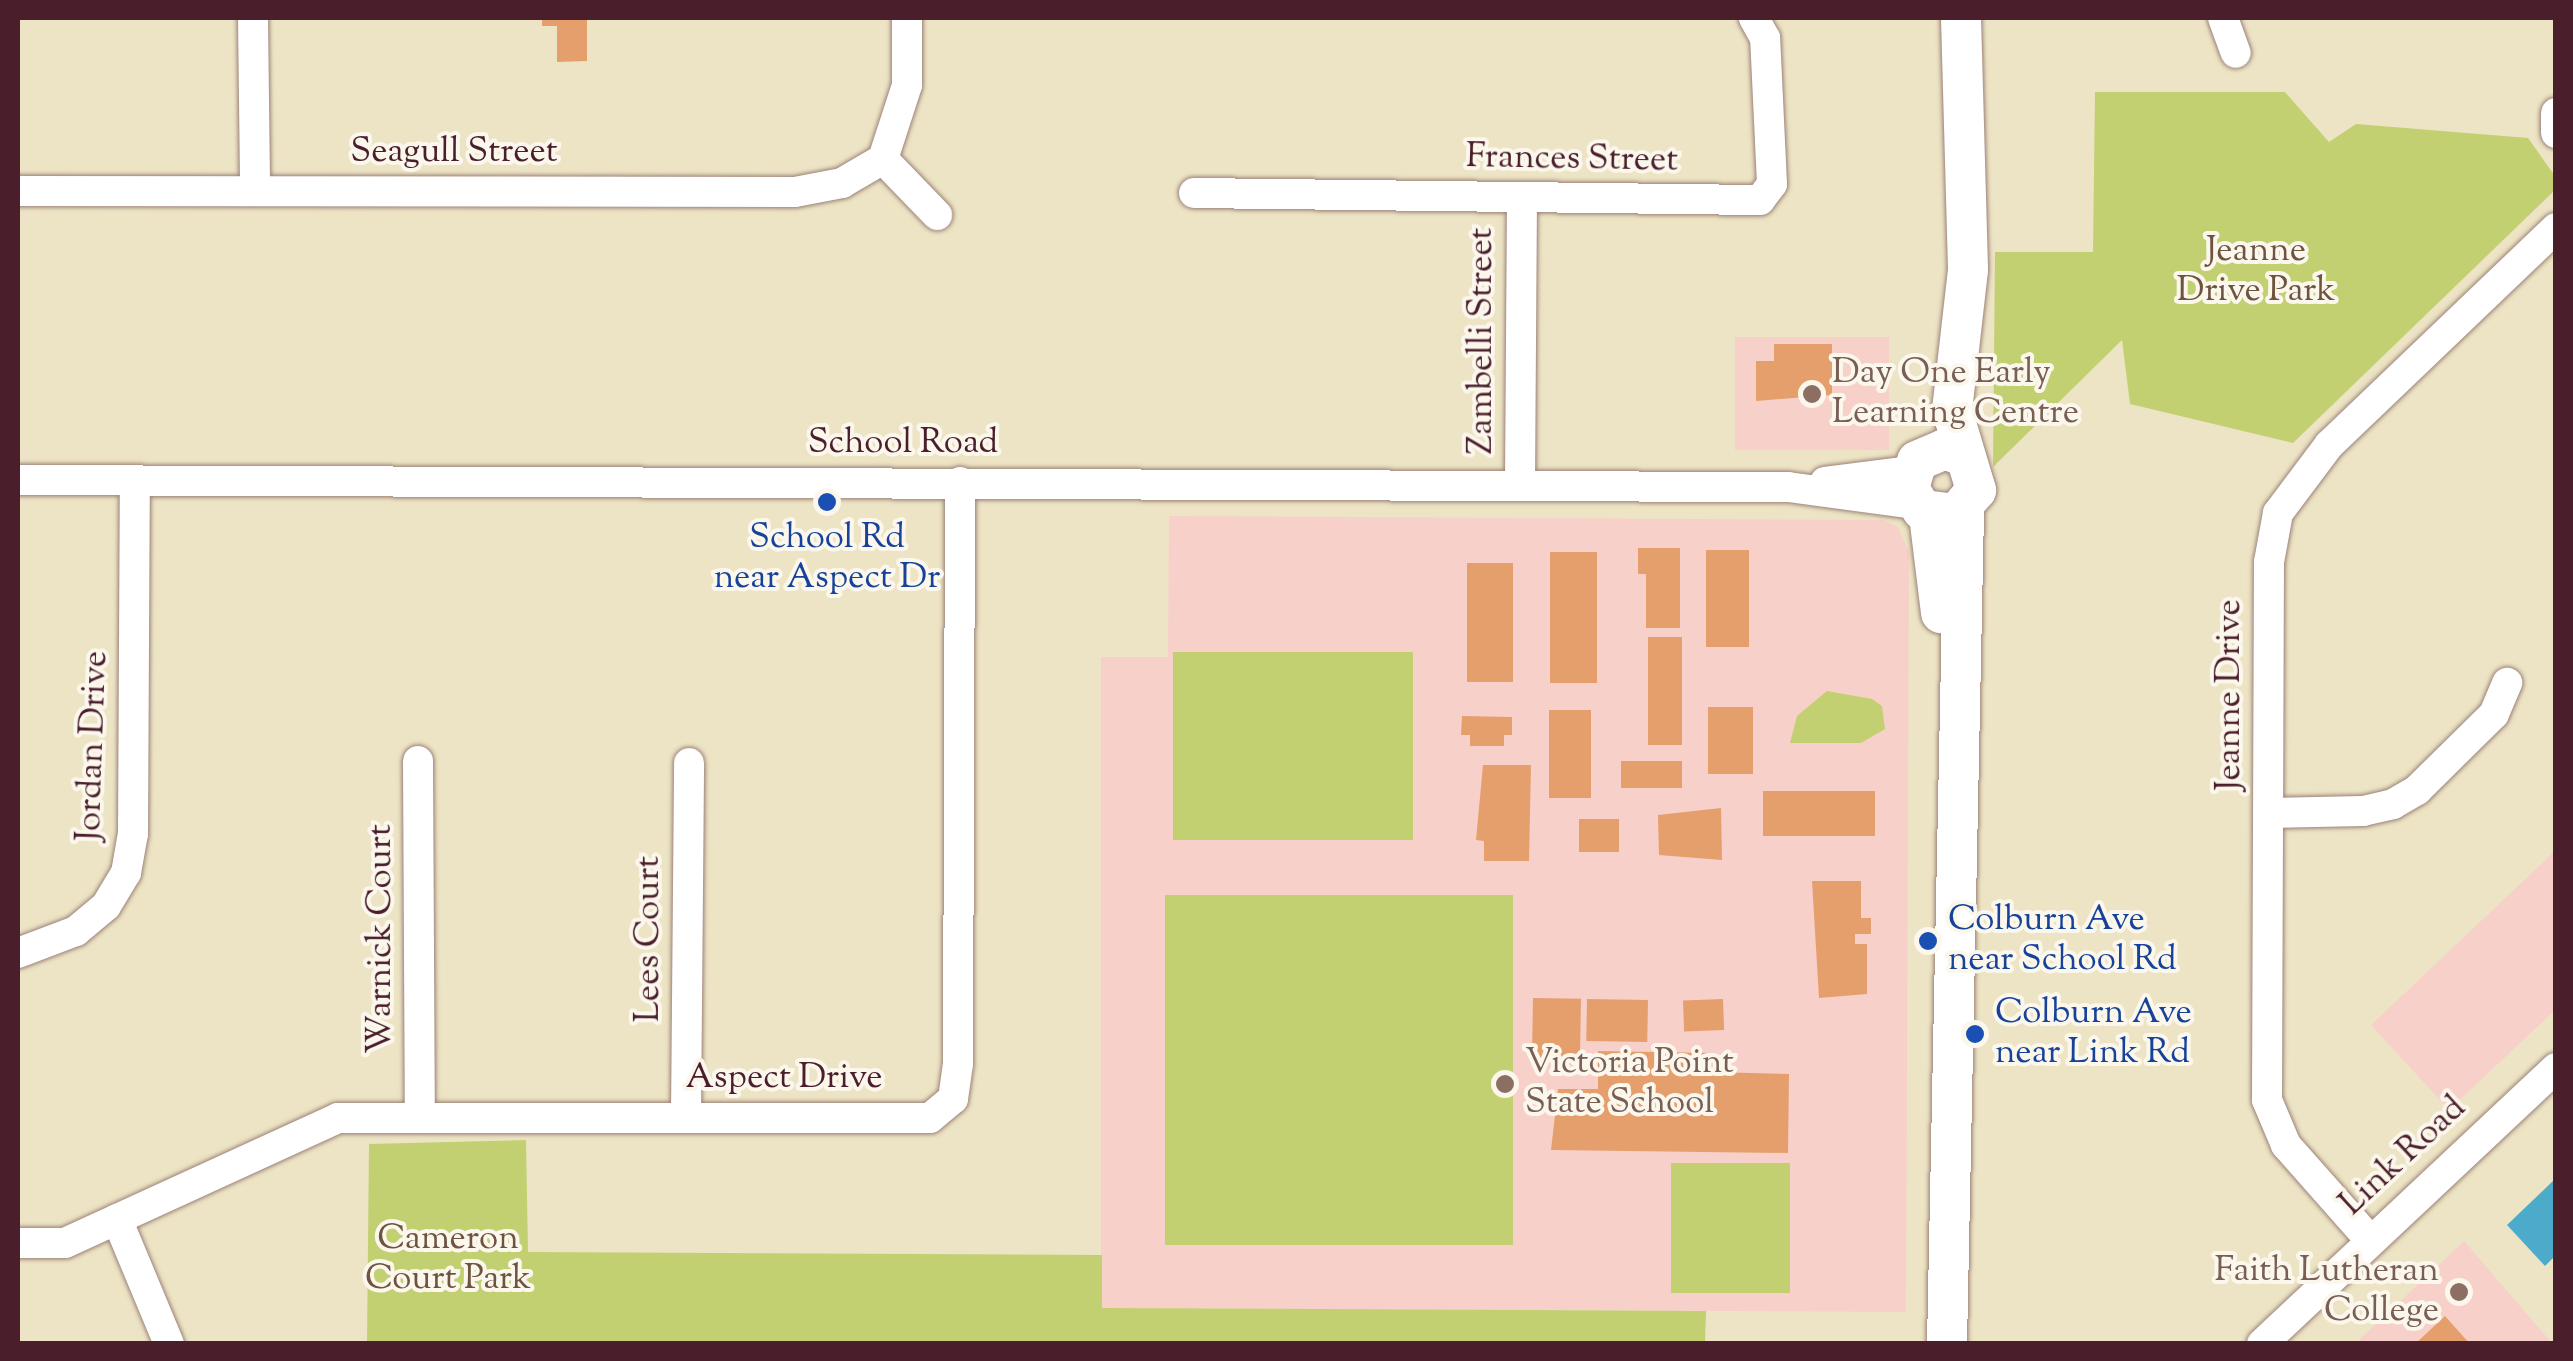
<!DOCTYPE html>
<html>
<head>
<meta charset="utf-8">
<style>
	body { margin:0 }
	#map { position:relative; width:2573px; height:1361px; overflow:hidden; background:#ede4c5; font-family:"Sorts Mill Goudy",serif }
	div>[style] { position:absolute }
	.built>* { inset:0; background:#f7d0c9; transform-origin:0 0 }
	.green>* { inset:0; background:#c2d072; transform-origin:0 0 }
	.water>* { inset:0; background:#4cabcb }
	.building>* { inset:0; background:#e59f6d; transform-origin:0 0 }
	.roads { filter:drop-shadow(0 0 2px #9c8278) drop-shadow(0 0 2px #9c8278) }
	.minor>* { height:30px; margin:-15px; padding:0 15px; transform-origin:15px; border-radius:15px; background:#fff }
	.major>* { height:40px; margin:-20px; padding:0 20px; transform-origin:20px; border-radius:20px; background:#fff }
	.dots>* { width:28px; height:28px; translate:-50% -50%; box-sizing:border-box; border:5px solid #fbf7ec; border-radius:50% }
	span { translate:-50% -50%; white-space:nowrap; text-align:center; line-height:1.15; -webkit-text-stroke:8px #fbf7ec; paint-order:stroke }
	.street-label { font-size:35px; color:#4a1f2b }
	.park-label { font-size:35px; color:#6e5440 }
	.education-label { font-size:35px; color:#785e54 }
	.left { translate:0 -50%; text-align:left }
	.right { translate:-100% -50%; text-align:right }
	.transit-label { font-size:35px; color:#164399 }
	.frame { position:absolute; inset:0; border:20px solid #4a1f2b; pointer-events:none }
</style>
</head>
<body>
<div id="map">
	<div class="built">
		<i style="left:1735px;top:337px;width:154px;height:113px"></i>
		<i style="clip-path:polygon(1169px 516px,1882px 520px,1898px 527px,1909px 552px,1906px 1312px,1101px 1308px,1101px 657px,1168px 657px)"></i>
		<i style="clip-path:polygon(2555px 851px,2555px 1010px,2449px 1110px,2371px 1025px)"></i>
		<i style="clip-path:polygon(2464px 1241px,2552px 1343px,2355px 1344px)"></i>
	</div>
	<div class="green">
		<i style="clip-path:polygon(2095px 92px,2285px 92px,2329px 142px,2356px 124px,2528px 138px,2555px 176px,2555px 190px,2293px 443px,2130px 404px,2122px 340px,1993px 467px,1995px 252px,2093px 252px)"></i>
		<i style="left:1173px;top:652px;width:240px;height:188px"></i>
		<i style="clip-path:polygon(1827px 691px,1872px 699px,1882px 706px,1885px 729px,1861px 743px,1790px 743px,1797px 716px)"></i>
		<i style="left:1165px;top:895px;width:348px;height:350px"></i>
		<i style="clip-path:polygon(526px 1140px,528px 1252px,1102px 1255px,1102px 1308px,1706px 1311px,1705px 1343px,367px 1343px,369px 1144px)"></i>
		<i style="left:1671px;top:1163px;width:119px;height:130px"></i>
	</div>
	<div class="water">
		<i style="clip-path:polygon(2555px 1179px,2555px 1256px,2545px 1266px,2507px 1225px)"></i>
	</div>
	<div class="building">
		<i style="clip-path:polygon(542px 18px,587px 18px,587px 61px,557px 62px,557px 26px,542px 26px)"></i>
		<i style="clip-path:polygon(1774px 344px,1832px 344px,1832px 395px,1756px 401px,1756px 361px,1774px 361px)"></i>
		<i style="clip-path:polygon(1638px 548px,1680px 548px,1680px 628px,1646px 628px,1646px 574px,1638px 574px)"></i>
		<i style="left:1706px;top:550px;width:43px;height:97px"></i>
		<i style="left:1550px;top:552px;width:47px;height:131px"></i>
		<i style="left:1467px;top:563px;width:46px;height:119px"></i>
		<i style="left:1648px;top:637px;width:34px;height:108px"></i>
		<i style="left:1708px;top:707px;width:45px;height:67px"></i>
		<i style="left:1549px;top:710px;width:42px;height:88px"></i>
		<i style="clip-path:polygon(1462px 716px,1512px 717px,1512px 735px,1504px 735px,1504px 746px,1470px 746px,1470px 735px,1461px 735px)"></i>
		<i style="left:1621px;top:761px;width:61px;height:27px"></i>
		<i style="clip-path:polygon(1483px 765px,1531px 765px,1529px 861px,1484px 861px,1484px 841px,1476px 840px)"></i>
		<i style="left:1763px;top:791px;width:112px;height:45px"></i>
		<i style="clip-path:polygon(1721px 808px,1722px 860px,1659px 855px,1658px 815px)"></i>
		<i style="left:1579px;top:819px;width:40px;height:33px"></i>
		<i style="clip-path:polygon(1812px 881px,1861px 881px,1861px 918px,1871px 918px,1871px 934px,1855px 934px,1855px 944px,1867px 944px,1867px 994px,1819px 998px)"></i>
		<i style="left:1533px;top:998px;width:48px;height:61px;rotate:1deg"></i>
		<i style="left:1587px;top:999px;width:61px;height:42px;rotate:1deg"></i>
		<i style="left:1723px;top:999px;width:31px;height:40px;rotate:88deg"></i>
		<i style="clip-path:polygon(1598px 1051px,1713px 1053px,1713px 1072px,1789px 1074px,1788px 1153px,1551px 1150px,1558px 1089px,1598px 1089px)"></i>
		<i style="clip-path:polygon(2445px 1316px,2470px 1344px,2415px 1344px)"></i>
	</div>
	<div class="roads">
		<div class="minor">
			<i style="left:253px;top:18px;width:172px;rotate:89.3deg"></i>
			<i style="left:2223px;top:18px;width:37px;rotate:70deg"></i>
			<i style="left:2556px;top:113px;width:20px;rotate:90deg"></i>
			<i style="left:883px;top:159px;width:78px;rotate:46deg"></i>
			<i style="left:18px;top:191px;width:777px;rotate:0.07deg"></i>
			<i style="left:795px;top:192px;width:48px;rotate:-10.8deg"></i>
			<i style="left:842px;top:183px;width:48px;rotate:-30.3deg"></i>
			<i style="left:883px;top:159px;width:78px;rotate:-72deg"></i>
			<i style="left:907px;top:85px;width:67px;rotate:-90deg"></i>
			<i style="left:1194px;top:193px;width:566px;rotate:0.71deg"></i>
			<i style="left:1760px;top:200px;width:20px;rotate:-53deg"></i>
			<i style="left:1772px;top:184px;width:146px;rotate:-92.7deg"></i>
			<i style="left:1765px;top:38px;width:23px;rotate:-119deg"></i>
			<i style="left:18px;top:480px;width:1770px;rotate:0.23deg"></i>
			<i style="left:1788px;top:487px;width:129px;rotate:7.6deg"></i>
			<i style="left:1825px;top:482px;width:87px;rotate:-7.3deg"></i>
			<i style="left:1520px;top:484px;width:286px;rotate:-89.6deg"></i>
			<i style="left:418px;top:761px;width:356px;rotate:89.7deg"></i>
			<i style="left:2268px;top:813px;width:95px;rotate:-1.2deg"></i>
			<i style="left:2363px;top:811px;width:31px;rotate:-13deg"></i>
			<i style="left:2393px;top:804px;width:28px;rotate:-30deg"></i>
			<i style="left:2417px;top:790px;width:108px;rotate:-44.6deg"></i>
			<i style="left:2494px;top:714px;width:34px;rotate:-67deg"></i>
			<i style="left:18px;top:953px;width:62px;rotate:-20.8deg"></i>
			<i style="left:76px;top:931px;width:39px;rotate:-40deg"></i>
			<i style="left:106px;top:906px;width:39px;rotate:-59deg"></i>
			<i style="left:126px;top:873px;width:39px;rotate:-80deg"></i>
			<i style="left:133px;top:835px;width:354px;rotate:-89.7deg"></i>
			<i style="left:686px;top:1116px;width:353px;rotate:-89.5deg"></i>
			<i style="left:117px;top:1219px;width:135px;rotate:67.4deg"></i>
			<i style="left:2370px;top:1240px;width:127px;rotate:-131.5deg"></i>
			<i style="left:2286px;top:1145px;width:49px;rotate:-112.9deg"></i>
			<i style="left:2267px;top:1100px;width:538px;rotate:-89.79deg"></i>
			<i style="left:2269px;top:562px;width:50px;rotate:-79.6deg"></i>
			<i style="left:2278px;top:513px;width:85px;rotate:-53.1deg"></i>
			<i style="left:2329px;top:445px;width:314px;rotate:-43.7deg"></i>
			<i style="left:18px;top:1243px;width:47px"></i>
			<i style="left:65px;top:1243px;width:300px;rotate:-24.6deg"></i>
			<i style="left:338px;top:1118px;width:592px"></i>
			<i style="left:930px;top:1118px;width:30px;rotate:-40deg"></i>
			<i style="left:953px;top:1099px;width:34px;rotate:-82deg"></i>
			<i style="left:958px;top:1065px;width:583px;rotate:-89.8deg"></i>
			<i style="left:2262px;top:1344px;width:403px;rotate:-43.2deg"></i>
		</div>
		<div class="major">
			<i style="left:1961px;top:18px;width:252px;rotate:88.4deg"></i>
			<i style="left:1968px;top:270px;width:141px;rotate:96.5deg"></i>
			<i style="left:1952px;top:410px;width:84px;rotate:73.3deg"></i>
			<i style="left:1976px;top:490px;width:31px;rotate:130deg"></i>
			<i style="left:1956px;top:514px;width:34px;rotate:-173deg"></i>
			<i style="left:1922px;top:510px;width:26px;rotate:-121deg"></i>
			<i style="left:1909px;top:488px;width:28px;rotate:-73deg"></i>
			<i style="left:1917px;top:461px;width:30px;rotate:-23deg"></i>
			<i style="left:1945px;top:449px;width:22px;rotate:22deg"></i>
			<i style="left:1929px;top:515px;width:99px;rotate:83deg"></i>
			<i style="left:1947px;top:1344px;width:835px;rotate:-88.83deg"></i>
		</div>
	</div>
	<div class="dots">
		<i style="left:1812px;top:394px;background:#8d6e63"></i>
		<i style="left:827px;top:502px;background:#1a4fb4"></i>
		<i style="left:1928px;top:941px;background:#1a4fb4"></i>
		<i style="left:1975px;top:1034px;background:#1a4fb4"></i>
		<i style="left:1505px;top:1084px;background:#8d6e63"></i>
		<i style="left:2459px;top:1292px;background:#8d6e63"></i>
	</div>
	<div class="street-label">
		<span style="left:454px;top:153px">Seagull Street</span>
		<span style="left:1572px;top:160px;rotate:1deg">Frances Street</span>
		<span style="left:1483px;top:341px;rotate:-90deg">Zambelli Street</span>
		<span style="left:903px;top:444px">School Road</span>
		<span style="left:2231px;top:695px;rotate:-90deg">Jeanne Drive</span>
		<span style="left:94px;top:746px;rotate:-88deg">Jordan Drive</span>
		<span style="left:382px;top:939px;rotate:-90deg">Warnick Court</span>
		<span style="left:650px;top:939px;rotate:-90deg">Lees Court</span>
		<span style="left:784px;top:1079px">Aspect Drive</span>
		<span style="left:2404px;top:1157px;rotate:-43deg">Link Road</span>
	</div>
	<div class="park-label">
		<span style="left:2256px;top:272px">Jeanne<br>Drive Park</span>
		<span style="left:448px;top:1260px">Cameron<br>Court Park</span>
	</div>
	<div class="education-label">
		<span class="left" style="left:1832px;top:394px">Day One Early<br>Learning Centre</span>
		<span class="left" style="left:1525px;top:1084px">Victoria Point<br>State School</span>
		<span class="right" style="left:2439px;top:1292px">Faith Lutheran<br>College</span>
	</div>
	<div class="transit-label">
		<span style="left:827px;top:559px">School Rd<br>near Aspect Dr</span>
		<span class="left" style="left:1948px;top:941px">Colburn Ave<br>near School Rd</span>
		<span class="left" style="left:1995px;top:1034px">Colburn Ave<br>near Link Rd</span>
	</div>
	<div class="frame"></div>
</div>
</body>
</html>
